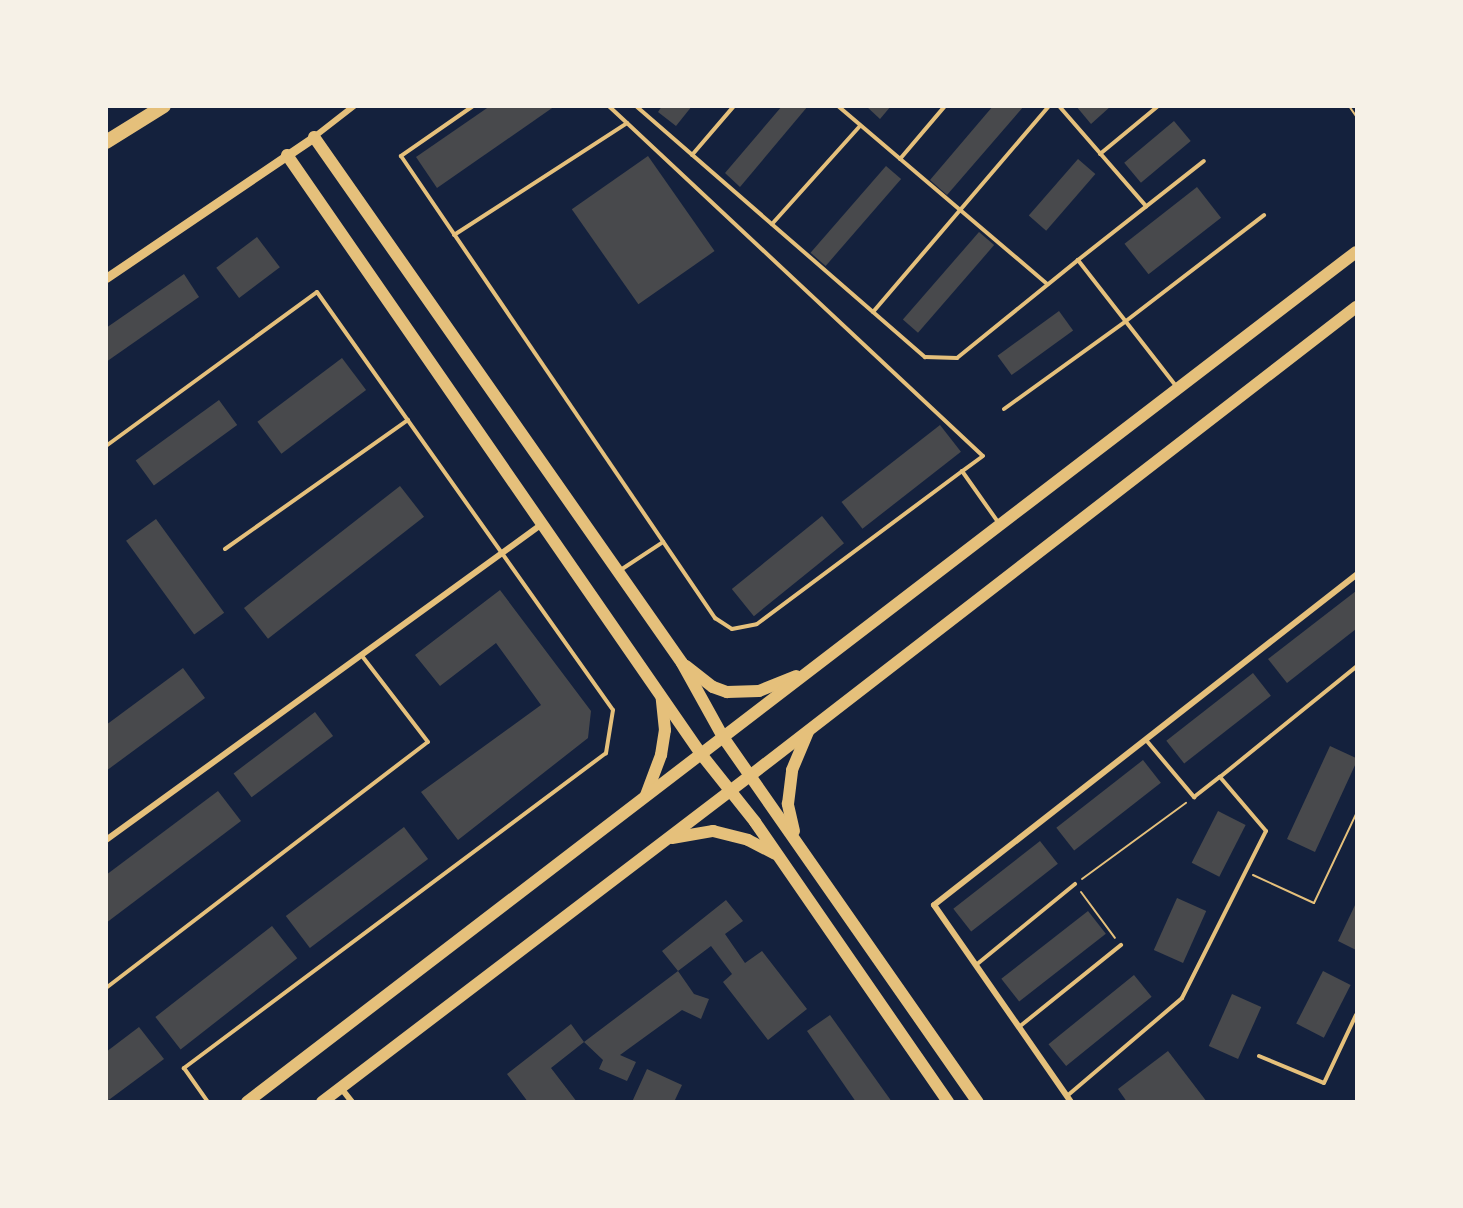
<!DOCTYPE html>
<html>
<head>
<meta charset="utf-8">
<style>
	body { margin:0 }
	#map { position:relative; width:1463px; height:1208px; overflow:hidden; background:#14213d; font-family:Merriweather,serif }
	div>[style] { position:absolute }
	.building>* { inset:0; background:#48494c; transform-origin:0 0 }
	.path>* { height:2px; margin:-1px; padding:0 1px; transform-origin:1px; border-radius:1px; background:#e5c07b }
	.service>* { height:4px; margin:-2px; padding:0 2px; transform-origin:2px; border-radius:2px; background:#e5c07b }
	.minor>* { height:6px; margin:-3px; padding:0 3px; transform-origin:3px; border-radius:3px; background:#e5c07b }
	.tertiary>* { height:9px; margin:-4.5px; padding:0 4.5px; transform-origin:4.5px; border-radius:4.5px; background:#e5c07b }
	.primary>* { height:12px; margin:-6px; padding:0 6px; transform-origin:6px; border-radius:6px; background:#e5c07b }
	.motorway>* { height:14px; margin:-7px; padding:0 7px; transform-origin:7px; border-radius:7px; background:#e5c07b }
	span { translate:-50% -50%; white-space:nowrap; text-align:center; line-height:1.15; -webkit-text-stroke:4.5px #f6f1e7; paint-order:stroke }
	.frame { position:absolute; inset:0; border:108px solid #f6f1e7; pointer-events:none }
</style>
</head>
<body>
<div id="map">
	<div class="building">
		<i style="clip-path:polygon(490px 106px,555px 106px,437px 188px,416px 157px)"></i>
		<i style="clip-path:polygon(662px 106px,692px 106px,676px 126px,658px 112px)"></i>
		<i style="clip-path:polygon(782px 106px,808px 106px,740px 187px,725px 173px)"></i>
		<i style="clip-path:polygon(866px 106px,891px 106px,880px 119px)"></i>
		<i style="clip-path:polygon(993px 106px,1024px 106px,947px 195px,930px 180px)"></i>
		<i style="clip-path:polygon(1076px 106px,1111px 106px,1091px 124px)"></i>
		<i style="left:1174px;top:121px;width:26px;height:65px;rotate:50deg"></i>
		<i style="left:648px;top:156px;width:116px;height:93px;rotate:55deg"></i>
		<i style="left:1078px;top:159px;width:23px;height:75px;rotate:41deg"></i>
		<i style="left:886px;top:166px;width:20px;height:115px;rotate:41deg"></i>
		<i style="left:1197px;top:187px;width:39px;height:92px;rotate:52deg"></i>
		<i style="left:979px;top:232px;width:20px;height:116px;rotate:41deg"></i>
		<i style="left:257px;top:237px;width:38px;height:51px;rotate:53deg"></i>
		<i style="clip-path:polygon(184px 274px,199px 297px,106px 362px,106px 328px)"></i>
		<i style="left:1059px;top:311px;width:24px;height:76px;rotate:54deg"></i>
		<i style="left:342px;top:358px;width:40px;height:106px;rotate:53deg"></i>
		<i style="left:219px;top:400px;width:31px;height:103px;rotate:54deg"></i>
		<i style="left:940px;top:425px;width:34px;height:125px;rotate:52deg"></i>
		<i style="left:400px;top:486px;width:39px;height:198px;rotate:52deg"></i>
		<i style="left:822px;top:516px;width:35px;height:116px;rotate:51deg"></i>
		<i style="left:156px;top:519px;width:116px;height:37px;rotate:54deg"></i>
		<i style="clip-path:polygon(500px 590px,591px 711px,588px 738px,458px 840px,421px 792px,541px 705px,496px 643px,440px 686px,415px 655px)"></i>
		<i style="clip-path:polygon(1356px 591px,1356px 629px,1287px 683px,1268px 659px)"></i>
		<i style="clip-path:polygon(183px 668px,205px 698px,106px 771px,106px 725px)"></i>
		<i style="left:1253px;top:673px;width:29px;height:110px;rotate:52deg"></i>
		<i style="left:315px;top:712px;width:30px;height:102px;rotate:53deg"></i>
		<i style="clip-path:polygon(1330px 746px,1356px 758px,1356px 763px,1315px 852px,1287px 839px)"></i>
		<i style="left:1143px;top:760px;width:29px;height:110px;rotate:52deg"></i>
		<i style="clip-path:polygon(218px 791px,241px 821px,106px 923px,106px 875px)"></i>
		<i style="left:1218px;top:811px;width:31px;height:58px;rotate:27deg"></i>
		<i style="left:404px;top:827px;width:40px;height:148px;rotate:53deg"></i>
		<i style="left:1040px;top:841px;width:29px;height:110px;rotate:52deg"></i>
		<i style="left:1177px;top:898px;width:32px;height:57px;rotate:24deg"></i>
		<i style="clip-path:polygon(726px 900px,743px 921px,725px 934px,745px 963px,762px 951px,807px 1009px,768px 1040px,723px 982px,732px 974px,711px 946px,678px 971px,694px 994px,709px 999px,701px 1019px,682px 1010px,620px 1055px,636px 1062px,627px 1081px,599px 1069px,603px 1060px,584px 1042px,678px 971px,662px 951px)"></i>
		<i style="clip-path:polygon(1356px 903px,1356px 950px,1338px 941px)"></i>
		<i style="left:1088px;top:911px;width:29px;height:110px;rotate:52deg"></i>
		<i style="left:272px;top:926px;width:41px;height:148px;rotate:52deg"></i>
		<i style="left:1323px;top:971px;width:31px;height:59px;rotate:27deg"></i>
		<i style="left:1134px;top:975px;width:28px;height:110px;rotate:51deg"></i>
		<i style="left:1232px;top:994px;width:32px;height:57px;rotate:24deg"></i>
		<i style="clip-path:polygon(830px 1015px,892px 1102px,856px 1102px,807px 1031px)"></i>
		<i style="clip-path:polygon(571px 1024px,584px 1042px,551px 1068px,577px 1102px,528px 1102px,507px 1074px)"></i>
		<i style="clip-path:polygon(139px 1027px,164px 1059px,106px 1102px,106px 1052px)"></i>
		<i style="clip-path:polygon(1168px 1051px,1207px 1102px,1127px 1102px,1118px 1089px)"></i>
		<i style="clip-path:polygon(647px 1069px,682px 1085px,674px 1102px,632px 1102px)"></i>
	</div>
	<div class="path">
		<i style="left:1349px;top:106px;width:12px;rotate:55deg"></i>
		<i style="left:1253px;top:875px;width:67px;rotate:24.7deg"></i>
		<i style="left:1314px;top:903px;width:98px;rotate:-64.7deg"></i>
		<i style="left:1082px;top:879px;width:129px;rotate:-36.2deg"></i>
		<i style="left:1081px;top:892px;width:57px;rotate:53.5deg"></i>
	</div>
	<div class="service">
		<i style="left:473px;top:106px;width:88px;rotate:145.2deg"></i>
		<i style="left:401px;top:156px;width:559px;rotate:55.8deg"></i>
		<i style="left:715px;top:618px;width:20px;rotate:33deg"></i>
		<i style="left:732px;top:629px;width:25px;rotate:-11deg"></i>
		<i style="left:757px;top:624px;width:256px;rotate:-36.7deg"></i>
		<i style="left:962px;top:471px;width:62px;rotate:54.8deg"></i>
		<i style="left:636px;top:106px;width:383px;rotate:41deg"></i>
		<i style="left:925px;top:357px;width:32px;rotate:2deg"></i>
		<i style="left:957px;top:358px;width:156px;rotate:-39deg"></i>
		<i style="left:838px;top:106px;width:275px;rotate:40.4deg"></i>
		<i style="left:1059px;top:106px;width:133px;rotate:49deg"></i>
		<i style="left:627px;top:123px;width:487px;rotate:43.1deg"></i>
		<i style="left:983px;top:456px;width:26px;rotate:144deg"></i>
		<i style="left:1100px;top:154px;width:75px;rotate:-39.6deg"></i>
		<i style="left:692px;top:155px;width:65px;rotate:-49.4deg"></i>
		<i style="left:900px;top:159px;width:70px;rotate:-49.7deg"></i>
		<i style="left:772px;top:224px;width:132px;rotate:-48.1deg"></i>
		<i style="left:454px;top:235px;width:206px;rotate:-32.9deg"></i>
		<i style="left:627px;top:123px;width:25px;rotate:-137deg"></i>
		<i style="left:873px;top:312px;width:271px;rotate:-49.5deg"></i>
		<i style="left:1176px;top:386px;width:160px;rotate:-127.9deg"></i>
		<i style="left:1078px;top:260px;width:160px;rotate:-38.2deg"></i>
		<i style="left:1004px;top:409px;width:150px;rotate:-35.8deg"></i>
		<i style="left:1126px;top:321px;width:174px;rotate:-37.5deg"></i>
		<i style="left:106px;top:446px;width:261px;rotate:-36.1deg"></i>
		<i style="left:317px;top:292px;width:512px;rotate:54.7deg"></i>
		<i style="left:613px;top:710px;width:44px;rotate:99.2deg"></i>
		<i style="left:606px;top:753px;width:527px;rotate:143.26deg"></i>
		<i style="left:184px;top:1068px;width:42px;rotate:54.8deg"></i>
		<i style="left:225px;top:549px;width:224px;rotate:-35.2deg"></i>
		<i style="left:619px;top:571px;width:53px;rotate:-33.4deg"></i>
		<i style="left:1146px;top:740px;width:75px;rotate:49.9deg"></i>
		<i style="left:1194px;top:797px;width:33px;rotate:-38deg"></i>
		<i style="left:976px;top:965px;width:128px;rotate:-39.3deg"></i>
		<i style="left:106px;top:988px;width:405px;rotate:-37.4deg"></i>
		<i style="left:428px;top:742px;width:108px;rotate:-127.5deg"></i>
		<i style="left:1019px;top:1027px;width:131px;rotate:-38.8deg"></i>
		<i style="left:1259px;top:1056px;width:70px;rotate:22.6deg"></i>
		<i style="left:1324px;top:1083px;width:75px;rotate:-64.8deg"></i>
		<i style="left:1067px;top:1096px;width:151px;rotate:-40.4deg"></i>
		<i style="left:1182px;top:998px;width:187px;rotate:-63.3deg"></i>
		<i style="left:1266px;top:831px;width:71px;rotate:-130.4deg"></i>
		<i style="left:1220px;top:777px;width:175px;rotate:-39deg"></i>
	</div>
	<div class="minor">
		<i style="left:314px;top:137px;width:51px;rotate:-37.8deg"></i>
		<i style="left:106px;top:840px;width:538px;rotate:-35.93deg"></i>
		<i style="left:341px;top:1088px;width:18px;rotate:52deg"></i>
		<i style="left:1071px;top:1102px;width:240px;rotate:-124.8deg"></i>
		<i style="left:934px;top:905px;width:536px;rotate:-38.03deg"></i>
	</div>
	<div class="tertiary">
		<i style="left:106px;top:278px;width:251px;rotate:-34.1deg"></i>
	</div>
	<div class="primary">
		<i style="left:314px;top:137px;width:642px;rotate:55.02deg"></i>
		<i style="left:682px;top:663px;width:85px;rotate:61deg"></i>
		<i style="left:723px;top:737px;width:445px;rotate:55.1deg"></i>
		<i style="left:287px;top:155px;width:728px;rotate:55.35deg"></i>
		<i style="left:701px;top:754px;width:87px;rotate:51.5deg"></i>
		<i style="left:755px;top:822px;width:340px;rotate:55.4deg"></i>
		<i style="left:686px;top:666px;width:34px;rotate:38deg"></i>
		<i style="left:713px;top:687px;width:15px;rotate:20deg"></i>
		<i style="left:727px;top:692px;width:32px;rotate:-2deg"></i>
		<i style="left:759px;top:691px;width:40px;rotate:-22deg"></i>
		<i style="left:646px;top:795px;width:43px;rotate:-69.4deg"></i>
		<i style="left:661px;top:755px;width:25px;rotate:-81deg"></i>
		<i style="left:665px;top:730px;width:31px;rotate:-96deg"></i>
		<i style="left:794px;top:831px;width:28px;rotate:-103deg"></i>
		<i style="left:788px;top:804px;width:34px;rotate:-83deg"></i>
		<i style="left:792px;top:770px;width:41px;rotate:-67.2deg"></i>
		<i style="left:672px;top:838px;width:42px;rotate:-9.7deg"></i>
		<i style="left:713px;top:831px;width:36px;rotate:14deg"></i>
		<i style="left:748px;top:840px;width:30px;rotate:27deg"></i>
		<i style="left:247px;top:1102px;width:1397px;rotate:-37.47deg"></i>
		<i style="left:322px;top:1102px;width:539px;rotate:-37.32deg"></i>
		<i style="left:751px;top:775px;width:765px;rotate:-37.72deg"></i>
	</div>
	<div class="motorway">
		<i style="left:106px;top:142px;width:68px;rotate:-31.8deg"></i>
	</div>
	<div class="frame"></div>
</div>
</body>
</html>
